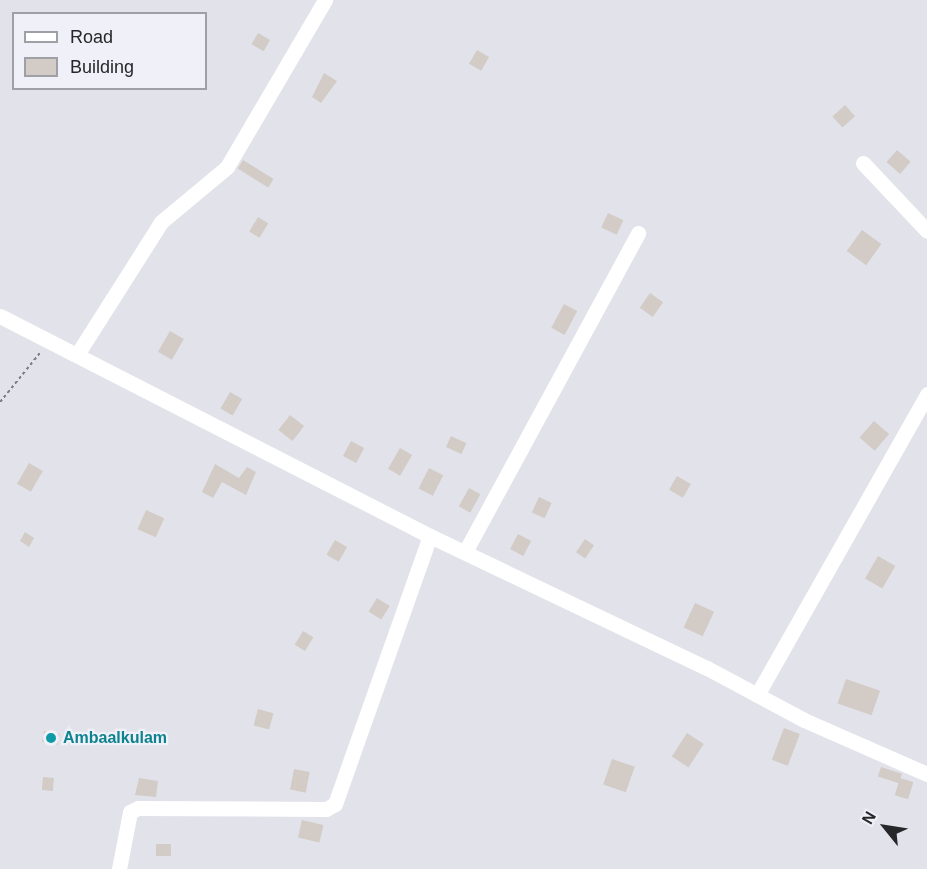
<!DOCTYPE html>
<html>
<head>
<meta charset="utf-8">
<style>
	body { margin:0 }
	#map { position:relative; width:927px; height:869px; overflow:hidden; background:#e2e3ea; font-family:Helvetica,sans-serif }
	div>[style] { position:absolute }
	.building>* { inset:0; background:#d2cbc6; transform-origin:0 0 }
	.path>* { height:2px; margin-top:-1px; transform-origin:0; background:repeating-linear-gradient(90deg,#7b7c81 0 3px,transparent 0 6px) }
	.minor>* { height:15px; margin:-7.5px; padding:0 7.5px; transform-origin:7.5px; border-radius:7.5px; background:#fff }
	.dots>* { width:16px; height:16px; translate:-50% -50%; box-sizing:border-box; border:3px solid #eff0f8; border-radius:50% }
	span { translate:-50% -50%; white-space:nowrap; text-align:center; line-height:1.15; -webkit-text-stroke:4.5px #eff0f8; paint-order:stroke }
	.culture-label { font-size:16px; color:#0d838f; font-weight:700 }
	.left { translate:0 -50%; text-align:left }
	.legend { position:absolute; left:12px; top:12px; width:195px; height:78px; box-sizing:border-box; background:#eff0f8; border:2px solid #9fa0a6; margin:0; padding:8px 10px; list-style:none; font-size:18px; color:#27272a }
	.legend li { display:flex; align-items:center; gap:12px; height:30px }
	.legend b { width:30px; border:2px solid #9fa0a6 }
	.north { position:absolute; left:855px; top:797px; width:60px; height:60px; -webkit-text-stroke:4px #eff0f8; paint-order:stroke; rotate:300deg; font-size:16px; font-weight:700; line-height:24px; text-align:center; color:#27272a }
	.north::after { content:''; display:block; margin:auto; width:21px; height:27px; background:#27272a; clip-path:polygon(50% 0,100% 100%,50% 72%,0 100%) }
</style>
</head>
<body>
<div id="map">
	<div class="building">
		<i style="left:258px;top:33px;width:14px;height:13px;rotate:30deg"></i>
		<i style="left:477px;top:50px;width:14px;height:16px;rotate:30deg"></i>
		<i style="clip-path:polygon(324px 73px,337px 81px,321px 103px,312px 97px)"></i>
		<i style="left:845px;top:105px;width:15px;height:17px;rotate:48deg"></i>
		<i style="left:897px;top:150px;width:18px;height:16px;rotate:41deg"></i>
		<i style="left:243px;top:160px;width:36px;height:10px;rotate:32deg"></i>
		<i style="left:608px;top:213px;width:17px;height:16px;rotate:25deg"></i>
		<i style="left:258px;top:217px;width:12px;height:17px;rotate:31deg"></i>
		<i style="left:862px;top:230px;width:24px;height:26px;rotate:36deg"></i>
		<i style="left:650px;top:293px;width:16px;height:18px;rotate:35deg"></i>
		<i style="left:564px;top:304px;width:15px;height:27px;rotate:28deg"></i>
		<i style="left:170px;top:331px;width:16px;height:24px;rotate:30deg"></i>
		<i style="left:230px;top:392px;width:14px;height:19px;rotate:30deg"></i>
		<i style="left:290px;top:415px;width:18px;height:19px;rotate:38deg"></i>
		<i style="left:874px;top:421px;width:20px;height:22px;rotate:41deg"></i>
		<i style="left:451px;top:436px;width:17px;height:12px;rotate:25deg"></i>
		<i style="left:351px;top:441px;width:15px;height:17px;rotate:28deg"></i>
		<i style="left:400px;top:448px;width:14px;height:24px;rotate:30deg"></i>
		<i style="left:29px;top:463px;width:16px;height:24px;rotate:30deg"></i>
		<i style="clip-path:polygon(215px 464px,239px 478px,247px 467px,256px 472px,246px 495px,222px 482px,213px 498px,202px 492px)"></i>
		<i style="left:429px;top:468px;width:16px;height:23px;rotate:27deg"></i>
		<i style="left:677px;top:476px;width:16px;height:16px;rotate:30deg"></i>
		<i style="left:469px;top:488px;width:13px;height:21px;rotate:29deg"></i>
		<i style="left:539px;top:497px;width:14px;height:17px;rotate:25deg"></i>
		<i style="left:146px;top:510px;width:20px;height:21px;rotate:24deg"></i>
		<i style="clip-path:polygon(25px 532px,34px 538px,29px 547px,20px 541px)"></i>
		<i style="left:518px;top:534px;width:15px;height:17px;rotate:28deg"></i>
		<i style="left:585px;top:539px;width:11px;height:16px;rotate:34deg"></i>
		<i style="left:335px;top:540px;width:14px;height:17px;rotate:30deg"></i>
		<i style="left:878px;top:556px;width:20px;height:26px;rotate:30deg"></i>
		<i style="left:377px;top:598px;width:15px;height:16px;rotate:32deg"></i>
		<i style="left:695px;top:603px;width:21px;height:27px;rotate:25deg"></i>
		<i style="left:303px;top:631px;width:12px;height:16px;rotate:31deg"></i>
		<i style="left:846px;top:679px;width:36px;height:26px;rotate:19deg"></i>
		<i style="left:258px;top:709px;width:16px;height:17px;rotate:15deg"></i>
		<i style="left:784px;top:728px;width:17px;height:34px;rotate:21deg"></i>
		<i style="left:44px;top:731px;width:16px;height:11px;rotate:11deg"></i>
		<i style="left:687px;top:733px;width:20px;height:28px;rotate:33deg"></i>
		<i style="left:612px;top:759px;width:24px;height:27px;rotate:19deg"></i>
		<i style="left:881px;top:767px;width:22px;height:10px;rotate:18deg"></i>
		<i style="left:294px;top:769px;width:16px;height:21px;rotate:11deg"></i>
		<i style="left:43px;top:777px;width:11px;height:13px;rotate:5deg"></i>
		<i style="clip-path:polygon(139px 778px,158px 781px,156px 797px,135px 795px)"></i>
		<i style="left:900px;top:778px;width:14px;height:18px;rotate:17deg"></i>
		<i style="left:302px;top:820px;width:22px;height:18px;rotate:13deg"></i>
		<i style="left:156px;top:844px;width:15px;height:12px"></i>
	</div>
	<div class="path">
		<i style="left:0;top:402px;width:63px;rotate:-50.8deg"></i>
	</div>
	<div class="minor">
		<i style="left:863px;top:163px;width:93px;rotate:46.7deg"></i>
		<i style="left:0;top:316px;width:483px;rotate:27.1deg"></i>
		<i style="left:430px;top:536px;width:307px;rotate:25.5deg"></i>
		<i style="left:707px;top:668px;width:110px;rotate:28.2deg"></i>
		<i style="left:804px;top:720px;width:134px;rotate:23.7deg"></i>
		<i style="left:78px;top:353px;width:155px;rotate:-57.6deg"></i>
		<i style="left:161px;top:222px;width:86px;rotate:-39.8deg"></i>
		<i style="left:227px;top:167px;width:194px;rotate:-59.6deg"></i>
		<i style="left:465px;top:552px;width:363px;rotate:-61.5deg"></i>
		<i style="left:757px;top:695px;width:346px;rotate:-60.5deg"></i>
		<i style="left:119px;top:869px;width:58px;rotate:-79.1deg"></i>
		<i style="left:130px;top:812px;width:9px;rotate:-27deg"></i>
		<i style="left:138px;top:808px;width:188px;rotate:0.3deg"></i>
		<i style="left:326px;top:809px;width:10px;rotate:-29deg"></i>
		<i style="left:335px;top:804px;width:284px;rotate:-70.5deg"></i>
	</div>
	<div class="dots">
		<i style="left:51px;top:738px;background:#0f9aa8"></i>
	</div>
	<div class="culture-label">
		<span class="left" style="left:63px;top:738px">Ambaalkulam</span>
	</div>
	<ul class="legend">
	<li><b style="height:8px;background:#fff"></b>Road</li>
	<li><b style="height:16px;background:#d2cbc6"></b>Building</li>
	</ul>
	<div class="north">N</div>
</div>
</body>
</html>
